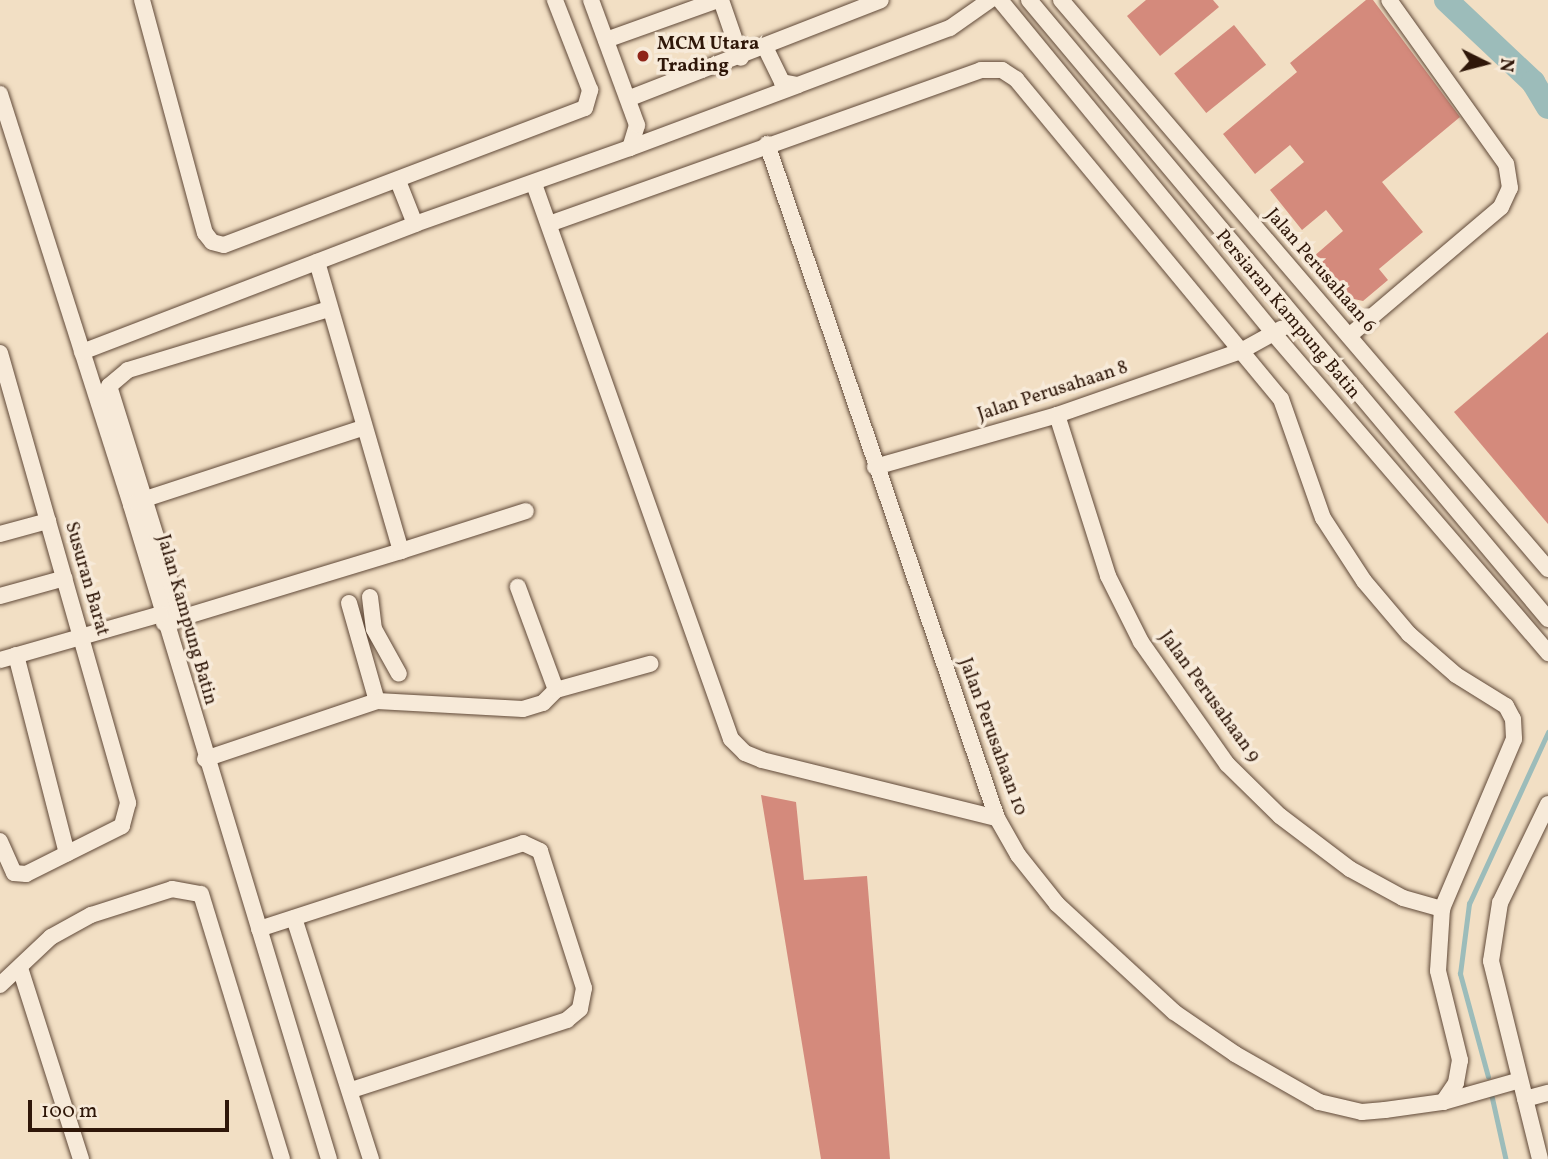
<!DOCTYPE html>
<html>
<head>
<meta charset="utf-8">
<style>
	body { margin:0 }
	#map { position:relative; width:1548px; height:1159px; overflow:hidden; background:#f2dfc4; font-family:Vollkorn,serif }
	div>[style] { position:absolute }
	.stream>* { height:4.5px; margin:-2.25px; padding:0 2.25px; transform-origin:2.25px; border-radius:2.25px; background:#9cbcba }
	.river>* { height:24px; margin:-12px; padding:0 12px; transform-origin:12px; border-radius:12px; background:#9cbcba }
	.building>* { inset:0; background:#d48a7c; transform-origin:0 0 }
	.roads { filter:drop-shadow(0 0 2px #604938) drop-shadow(0 0 2px #604938) }
	.minor>* { height:16px; margin:-8px; padding:0 8px; transform-origin:8px; border-radius:8px; background:#f7ead9 }
	.dots>* { width:19px; height:19px; translate:-50% -50%; box-sizing:border-box; border:4px solid #f7ead9; border-radius:50% }
	span { translate:-50% -50%; white-space:nowrap; text-align:center; line-height:1.15; -webkit-text-stroke:7px #f7ead9; paint-order:stroke }
	.poi-label { font-size:19px; color:#2f1709; font-weight:700 }
	.left { translate:0 -50%; text-align:left }
	.street-label { font-size:19px; color:#2f1709 }
	.north { position:absolute; left:1450px; top:28px; width:70px; height:70px; -webkit-text-stroke:5px #f7ead9; paint-order:stroke; rotate:96deg; font-size:19px; font-weight:700; line-height:28px; text-align:center; color:#2f1709 }
	.north::after { content:''; display:block; margin:auto; width:24px; height:32px; background:#2f1709; clip-path:polygon(50% 0,100% 100%,50% 72%,0 100%) }
	.scale { position:absolute; left:28px; top:1100px; width:201px; height:32px; box-sizing:border-box; border:4px solid #2f1709; border-top:0; padding-left:9px; font-size:21px; line-height:24px; white-space:nowrap; color:#2f1709; -webkit-text-stroke:5px #f7ead9; paint-order:stroke }
</style>
</head>
<body>
<div id="map">
	<div class="stream">
		<i style="left:1488px;top:1077px;width:107px;rotate:-105.2deg"></i>
		<i style="left:1460px;top:974px;width:71px;rotate:-82.7deg"></i>
		<i style="left:1469px;top:904px;width:189px;rotate:-65.3deg"></i>
		<i style="left:1492px;top:1096px;width:65px;rotate:77.5deg"></i>
	</div>
	<div class="river">
		<i style="left:1446px;top:0;width:120px;rotate:43.3deg"></i>
		<i style="left:1533px;top:82px;width:29px;rotate:59deg"></i>
	</div>
	<div class="building">
		<i style="clip-path:polygon(1146px 0,1213px 0,1219px 7px,1160px 56px,1127px 16px)"></i>
		<i style="clip-path:polygon(1366px 0,1373px 0,1460px 117px,1382px 182px,1423px 232px,1379px 269px,1388px 280px,1363px 301px,1345px 297px,1313px 257px,1343px 231px,1326px 210px,1302px 230px,1270px 190px,1304px 162px,1290px 145px,1255px 174px,1223px 134px,1297px 72px,1290px 63px)"></i>
		<i style="left:1234px;top:25px;width:51px;height:77px;rotate:51deg"></i>
		<i style="clip-path:polygon(1548px 332px,1548px 524px,1454px 412px)"></i>
		<i style="clip-path:polygon(761px 795px,796px 802px,804px 880px,867px 876px,890px 1159px,821px 1159px)"></i>
	</div>
	<div class="roads">
		<div class="minor">
			<i style="left:142px;top:0;width:241px;rotate:74.9deg"></i>
			<i style="left:205px;top:233px;width:11px;rotate:52deg"></i>
			<i style="left:212px;top:242px;width:12px;rotate:14deg"></i>
			<i style="left:224px;top:245px;width:386px;rotate:-20.8deg"></i>
			<i style="left:585px;top:108px;width:19px;rotate:-74deg"></i>
			<i style="left:590px;top:90px;width:97px;rotate:-111.3deg"></i>
			<i style="left:721px;top:0;width:61px;rotate:71deg"></i>
			<i style="left:1000px;top:0;width:432px;rotate:50.6deg"></i>
			<i style="left:1274px;top:334px;width:421px;rotate:49.3deg"></i>
			<i style="left:1029px;top:0;width:808px;rotate:50.02deg"></i>
			<i style="left:1061px;top:0;width:749px;rotate:49.44deg"></i>
			<i style="left:606px;top:40px;width:119px;rotate:-19.7deg"></i>
			<i style="left:766px;top:49px;width:37px;rotate:64deg"></i>
			<i style="left:782px;top:82px;width:16px;rotate:11deg"></i>
			<i style="left:798px;top:85px;width:162px;rotate:-20.6deg"></i>
			<i style="left:950px;top:28px;width:49px;rotate:-35deg"></i>
			<i style="left:0;top:94px;width:431px;rotate:72.3deg"></i>
			<i style="left:131px;top:505px;width:683px;rotate:73.16deg"></i>
			<i style="left:630px;top:98px;width:269px;rotate:-21.3deg"></i>
			<i style="left:767px;top:144px;width:712px;rotate:71.16deg"></i>
			<i style="left:997px;top:818px;width:43px;rotate:60.4deg"></i>
			<i style="left:1018px;top:855px;width:63px;rotate:51.5deg"></i>
			<i style="left:1057px;top:904px;width:159px;rotate:42.7deg"></i>
			<i style="left:1174px;top:1012px;width:74px;rotate:34.5deg"></i>
			<i style="left:1235px;top:1054px;width:97px;rotate:29.7deg"></i>
			<i style="left:1319px;top:1102px;width:44px;rotate:13.1deg"></i>
			<i style="left:1362px;top:1112px;width:23px;rotate:-5deg"></i>
			<i style="left:1385px;top:1110px;width:59px;rotate:-7.9deg"></i>
			<i style="left:1443px;top:1102px;width:80px;rotate:-15.9deg"></i>
			<i style="left:630px;top:148px;width:177px;rotate:-20.5deg"></i>
			<i style="left:398px;top:181px;width:46px;rotate:68.4deg"></i>
			<i style="left:534px;top:184px;width:589px;rotate:70.46deg"></i>
			<i style="left:731px;top:739px;width:20px;rotate:45deg"></i>
			<i style="left:745px;top:753px;width:18px;rotate:22deg"></i>
			<i style="left:762px;top:760px;width:242px;rotate:13.9deg"></i>
			<i style="left:549px;top:224px;width:459px;rotate:-19.6deg"></i>
			<i style="left:981px;top:70px;width:21px"></i>
			<i style="left:1002px;top:70px;width:17px;rotate:33deg"></i>
			<i style="left:1016px;top:79px;width:415px;rotate:50.4deg"></i>
			<i style="left:1281px;top:399px;width:126px;rotate:70.6deg"></i>
			<i style="left:1323px;top:518px;width:75px;rotate:56.9deg"></i>
			<i style="left:1364px;top:581px;width:70px;rotate:49.7deg"></i>
			<i style="left:1409px;top:634px;width:62px;rotate:41.1deg"></i>
			<i style="left:1456px;top:675px;width:59px;rotate:31.8deg"></i>
			<i style="left:1506px;top:706px;width:15px;rotate:62deg"></i>
			<i style="left:1513px;top:719px;width:20px;rotate:87deg"></i>
			<i style="left:1514px;top:739px;width:185px;rotate:113deg"></i>
			<i style="left:1442px;top:909px;width:62px;rotate:93.7deg"></i>
			<i style="left:1438px;top:971px;width:92px;rotate:76.1deg"></i>
			<i style="left:1460px;top:1060px;width:23px;rotate:100deg"></i>
			<i style="left:1456px;top:1083px;width:23px;rotate:124deg"></i>
			<i style="left:1349px;top:336px;width:199px;rotate:-40.3deg"></i>
			<i style="left:1501px;top:207px;width:21px;rotate:-65deg"></i>
			<i style="left:1510px;top:188px;width:24px;rotate:-99deg"></i>
			<i style="left:1506px;top:164px;width:201px;rotate:-125.5deg"></i>
			<i style="left:82px;top:352px;width:357px;rotate:-21deg"></i>
			<i style="left:415px;top:224px;width:228px;rotate:-19.5deg"></i>
			<i style="left:630px;top:148px;width:24px;rotate:-73deg"></i>
			<i style="left:637px;top:125px;width:133px;rotate:-110.2deg"></i>
			<i style="left:0;top:353px;width:468px;rotate:74.1deg"></i>
			<i style="left:128px;top:803px;width:24px;rotate:105deg"></i>
			<i style="left:122px;top:826px;width:107px;rotate:153.4deg"></i>
			<i style="left:26px;top:874px;width:12px;rotate:-175deg"></i>
			<i style="left:14px;top:873px;width:35px;rotate:-114deg"></i>
			<i style="left:1057px;top:415px;width:169px;rotate:72.4deg"></i>
			<i style="left:1108px;top:576px;width:74px;rotate:63.4deg"></i>
			<i style="left:1141px;top:642px;width:149px;rotate:54.8deg"></i>
			<i style="left:1227px;top:764px;width:74px;rotate:44.5deg"></i>
			<i style="left:1280px;top:816px;width:88px;rotate:37.1deg"></i>
			<i style="left:1350px;top:869px;width:60px;rotate:28.7deg"></i>
			<i style="left:1403px;top:898px;width:41px;rotate:15.8deg"></i>
			<i style="left:875px;top:467px;width:189px;rotate:-15.9deg"></i>
			<i style="left:1057px;top:415px;width:195px;rotate:-19.2deg"></i>
			<i style="left:1241px;top:351px;width:46px;rotate:-28.8deg"></i>
			<i style="left:136px;top:502px;width:239px;rotate:-18.1deg"></i>
			<i style="left:0;top:534px;width:50px;rotate:-15.2deg"></i>
			<i style="left:401px;top:551px;width:131px;rotate:-17.7deg"></i>
			<i style="left:0;top:596px;width:67px;rotate:-15.5deg"></i>
			<i style="left:370px;top:597px;width:32px;rotate:83deg"></i>
			<i style="left:374px;top:629px;width:51px;rotate:60.9deg"></i>
			<i style="left:349px;top:603px;width:102px;rotate:74.1deg"></i>
			<i style="left:181px;top:617px;width:242px;rotate:-107.3deg"></i>
			<i style="left:109px;top:386px;width:25px;rotate:-40deg"></i>
			<i style="left:128px;top:370px;width:210px;rotate:-16.9deg"></i>
			<i style="left:164px;top:623px;width:248px;rotate:-16.9deg"></i>
			<i style="left:401px;top:551px;width:301px;rotate:-106.2deg"></i>
			<i style="left:16px;top:655px;width:205px;rotate:75.6deg"></i>
			<i style="left:0;top:660px;width:167px;rotate:-15.9deg"></i>
			<i style="left:556px;top:690px;width:98px;rotate:-15.5deg"></i>
			<i style="left:205px;top:759px;width:182px;rotate:-18.6deg"></i>
			<i style="left:377px;top:701px;width:146px;rotate:3.1deg"></i>
			<i style="left:523px;top:709px;width:21px;rotate:-17deg"></i>
			<i style="left:543px;top:703px;width:18px;rotate:-45deg"></i>
			<i style="left:556px;top:690px;width:110px;rotate:-110.3deg"></i>
			<i style="left:294px;top:918px;width:253px;rotate:72.3deg"></i>
			<i style="left:259px;top:929px;width:278px;rotate:-18deg"></i>
			<i style="left:523px;top:843px;width:19px;rotate:25deg"></i>
			<i style="left:540px;top:851px;width:144px;rotate:72.2deg"></i>
			<i style="left:584px;top:988px;width:21px;rotate:101deg"></i>
			<i style="left:580px;top:1009px;width:17px;rotate:140deg"></i>
			<i style="left:567px;top:1020px;width:227px;rotate:162deg"></i>
			<i style="left:20px;top:968px;width:201px;rotate:72.3deg"></i>
			<i style="left:0;top:985px;width:70px;rotate:-43.3deg"></i>
			<i style="left:51px;top:937px;width:46px;rotate:-28.8deg"></i>
			<i style="left:91px;top:915px;width:85px;rotate:-17.8deg"></i>
			<i style="left:172px;top:889px;width:29px;rotate:10deg"></i>
			<i style="left:201px;top:894px;width:277px;rotate:73deg"></i>
			<i style="left:1525px;top:1099px;width:24px;rotate:-15deg"></i>
			<i style="left:1540px;top:1159px;width:204px;rotate:-103.9deg"></i>
			<i style="left:1491px;top:961px;width:59px;rotate:-81.2deg"></i>
			<i style="left:1500px;top:903px;width:110px;rotate:-64.1deg"></i>
		</div>
	</div>
	<div class="dots">
		<i style="left:643px;top:56px;background:#8f2418"></i>
	</div>
	<div class="poi-label">
		<span class="left" style="left:657px;top:56px">MCM Utara<br>Trading</span>
	</div>
	<div class="street-label">
		<span style="left:1320px;top:271px;rotate:49deg">Jalan Perusahaan 6</span>
		<span style="left:1287px;top:315px;rotate:50deg">Persiaran Kampung Batin</span>
		<span style="left:1053px;top:392px;rotate:-18deg">Jalan Perusahaan 8</span>
		<span style="left:86px;top:579px;rotate:74deg">Susuran Barat</span>
		<span style="left:186px;top:620px;rotate:74deg">Jalan Kampung Batin</span>
		<span style="left:1209px;top:697px;rotate:54deg">Jalan Perusahaan 9</span>
		<span style="left:992px;top:737px;rotate:70deg">Jalan Perusahaan 10</span>
	</div>
	<div class="north">N</div>
	<div class="scale">100 m</div>
</div>
</body>
</html>
